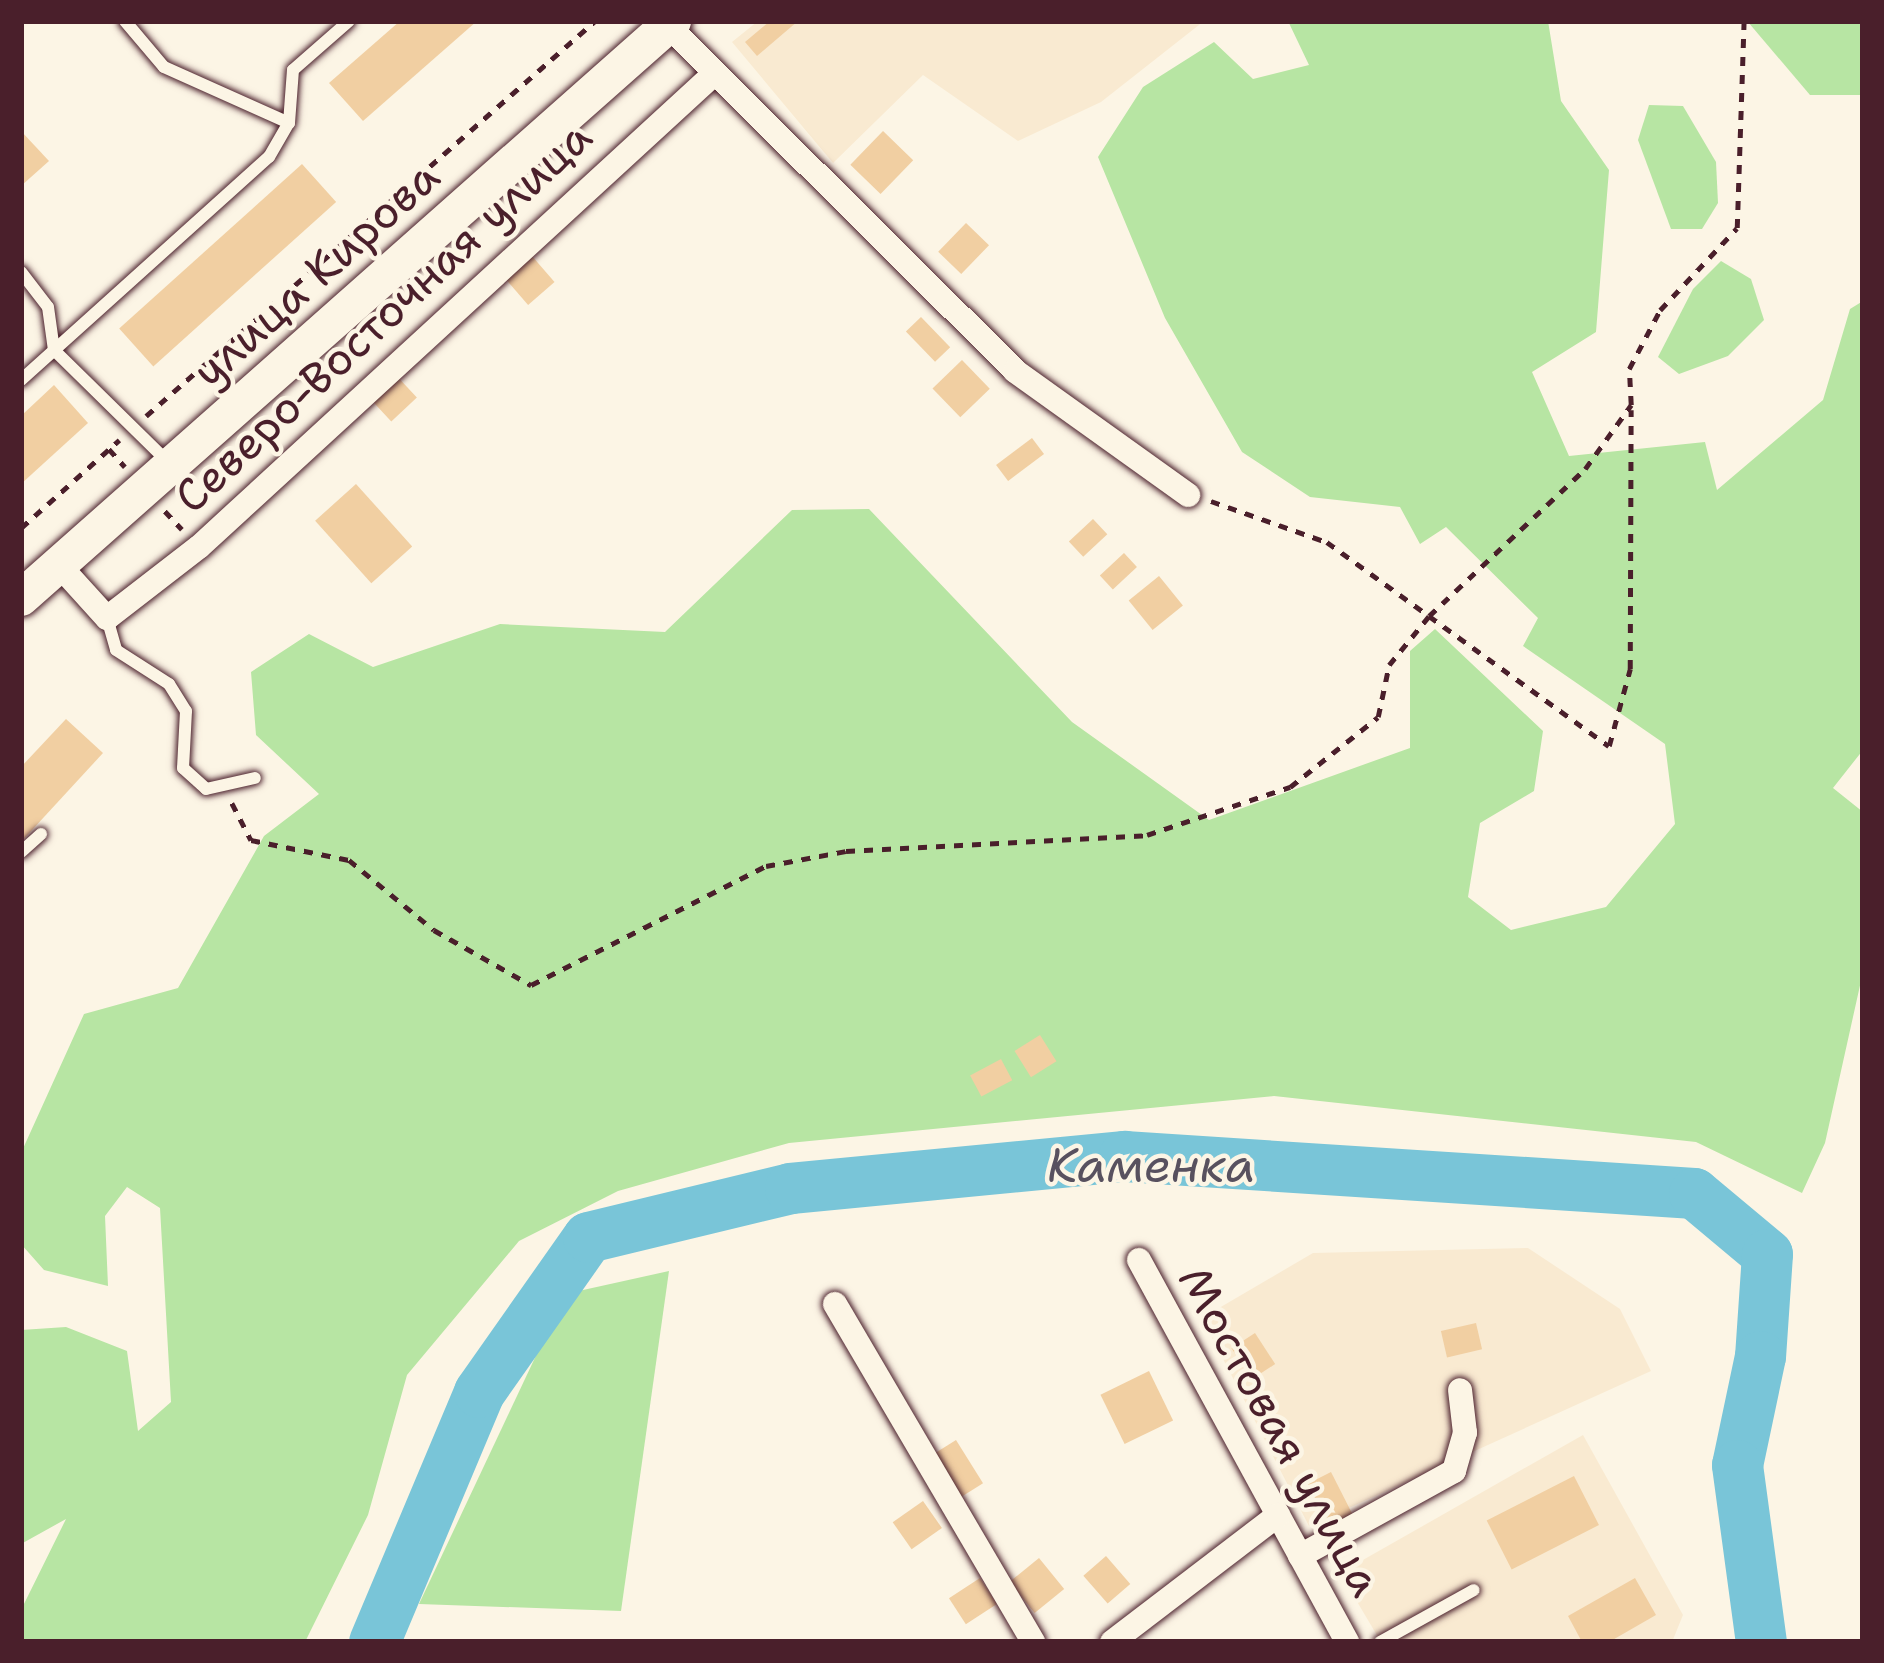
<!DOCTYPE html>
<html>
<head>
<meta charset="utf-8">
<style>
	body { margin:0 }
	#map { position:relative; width:1884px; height:1663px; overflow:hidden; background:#fcf5e5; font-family:"Shantell Sans",sans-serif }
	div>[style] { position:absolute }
	.built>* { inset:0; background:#f9ead1 }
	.green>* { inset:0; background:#b7e5a3 }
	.river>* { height:51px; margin:-25.5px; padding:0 25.5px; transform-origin:25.5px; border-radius:25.5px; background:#79c5d8 }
	.building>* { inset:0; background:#f1cfa2; transform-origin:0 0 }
	.path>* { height:4.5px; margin-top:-2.25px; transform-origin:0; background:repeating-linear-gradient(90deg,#4a1f2b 0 9px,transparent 0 18px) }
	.roads { filter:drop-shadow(0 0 3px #4a1f2b) drop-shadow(0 0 3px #4a1f2b) }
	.lane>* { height:12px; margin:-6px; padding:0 6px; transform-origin:6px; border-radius:6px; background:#fcf5e5 }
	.street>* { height:24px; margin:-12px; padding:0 12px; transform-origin:12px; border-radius:12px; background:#fcf5e5 }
	.secondary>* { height:36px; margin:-18px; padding:0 18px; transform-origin:18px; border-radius:18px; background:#fcf5e5 }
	span { translate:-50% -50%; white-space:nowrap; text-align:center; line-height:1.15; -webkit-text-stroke:9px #fcf5e5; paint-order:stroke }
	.street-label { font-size:45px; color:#4a1f2b }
	.water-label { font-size:48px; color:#58515f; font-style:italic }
	.frame { position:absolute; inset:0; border:24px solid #4a1f2b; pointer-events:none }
</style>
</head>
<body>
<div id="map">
	<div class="built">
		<i style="clip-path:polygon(758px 21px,1204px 21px,1101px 102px,1018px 141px,923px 75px,833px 163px,732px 42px)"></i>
		<i style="clip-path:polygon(1528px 1248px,1620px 1309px,1651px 1371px,1309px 1526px,1202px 1318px,1313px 1253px)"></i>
		<i style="clip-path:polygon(1583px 1435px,1683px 1615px,1672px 1642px,1381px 1642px,1340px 1573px)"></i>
	</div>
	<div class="green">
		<i style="clip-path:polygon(1288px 21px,1548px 21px,1561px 101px,1609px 170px,1596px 332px,1532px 372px,1569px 456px,1705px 442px,1717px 490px,1823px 400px,1850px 309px,1863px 301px,1863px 750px,1833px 788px,1863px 812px,1863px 972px,1825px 1143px,1802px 1193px,1696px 1142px,1274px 1096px,789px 1143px,618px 1191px,519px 1241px,407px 1375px,368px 1515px,305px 1642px,22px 1642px,21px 1610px,66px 1519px,21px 1544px,21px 1330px,66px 1327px,127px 1351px,138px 1431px,171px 1402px,160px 1208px,127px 1187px,105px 1216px,108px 1286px,44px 1270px,21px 1244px,21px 1153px,84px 1014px,178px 988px,264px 836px,319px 794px,256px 735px,251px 672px,309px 634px,373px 667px,500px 624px,665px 632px,792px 510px,869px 509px,1072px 722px,1209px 820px,1410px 748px,1410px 651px,1435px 629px,1543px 731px,1534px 791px,1480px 823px,1468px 897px,1511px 930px,1606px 907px,1675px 824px,1665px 744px,1523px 646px,1538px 618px,1446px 527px,1420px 544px,1400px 507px,1310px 497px,1242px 452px,1165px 318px,1098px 157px,1143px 87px,1214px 42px,1253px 79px,1309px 65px)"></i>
		<i style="clip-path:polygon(1863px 21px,1863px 95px,1810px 95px,1748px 22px)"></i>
		<i style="clip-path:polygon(1649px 105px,1683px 106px,1716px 162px,1718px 203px,1702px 229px,1671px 229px,1638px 140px)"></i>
		<i style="clip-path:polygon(1721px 261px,1751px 279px,1764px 320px,1728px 356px,1679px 374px,1658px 357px,1693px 289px)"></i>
		<i style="clip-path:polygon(669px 1271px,621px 1611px,419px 1604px,565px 1294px)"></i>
	</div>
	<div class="river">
		<i style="left:374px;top:1642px;width:271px;rotate:-67.2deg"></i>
		<i style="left:479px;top:1392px;width:189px;rotate:-54.9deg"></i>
		<i style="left:588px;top:1237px;width:208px;rotate:-13.6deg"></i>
		<i style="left:790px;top:1188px;width:336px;rotate:-5.5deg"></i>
		<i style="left:1124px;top:1156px;width:571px;rotate:3.71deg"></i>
		<i style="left:1694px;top:1193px;width:95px;rotate:39.9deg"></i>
		<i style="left:1767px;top:1254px;width:102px;rotate:93.9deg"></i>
		<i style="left:1760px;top:1356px;width:111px;rotate:101.9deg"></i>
		<i style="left:1737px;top:1465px;width:179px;rotate:82.3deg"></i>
	</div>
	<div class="building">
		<i style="clip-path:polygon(400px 21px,477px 21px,363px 121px,329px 83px)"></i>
		<i style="clip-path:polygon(770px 21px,798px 21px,757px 56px,745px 42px)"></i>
		<i style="clip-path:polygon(21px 131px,49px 161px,21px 186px)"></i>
		<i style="left:883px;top:131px;width:42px;height:47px;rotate:44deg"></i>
		<i style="left:302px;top:164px;width:51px;height:246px;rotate:48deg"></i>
		<i style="left:966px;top:223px;width:32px;height:40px;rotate:44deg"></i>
		<i style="left:525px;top:248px;width:45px;height:35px;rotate:49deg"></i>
		<i style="left:921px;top:317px;width:42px;height:21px;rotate:46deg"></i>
		<i style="left:962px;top:360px;width:40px;height:41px;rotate:46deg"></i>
		<i style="left:393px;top:372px;width:35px;height:35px;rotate:47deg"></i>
		<i style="clip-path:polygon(54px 385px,88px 423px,21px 484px,21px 416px)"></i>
		<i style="left:1032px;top:438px;width:20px;height:45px;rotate:53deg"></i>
		<i style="left:356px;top:484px;width:84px;height:55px;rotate:48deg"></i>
		<i style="left:1093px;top:519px;width:21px;height:33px;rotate:47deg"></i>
		<i style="left:1124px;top:553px;width:19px;height:33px;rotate:47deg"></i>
		<i style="left:1159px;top:576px;width:38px;height:39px;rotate:51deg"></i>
		<i style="clip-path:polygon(66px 719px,103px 753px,21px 842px,21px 767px)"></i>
		<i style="left:1040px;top:1035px;width:31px;height:30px;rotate:58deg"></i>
		<i style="left:1001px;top:1059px;width:24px;height:35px;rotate:62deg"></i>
		<i style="left:1476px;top:1323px;width:27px;height:36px;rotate:77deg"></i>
		<i style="left:1255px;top:1333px;width:37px;height:28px;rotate:57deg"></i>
		<i style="left:1149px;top:1371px;width:55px;height:54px;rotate:64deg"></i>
		<i style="left:956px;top:1440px;width:51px;height:31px;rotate:58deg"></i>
		<i style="left:1331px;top:1472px;width:49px;height:26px;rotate:63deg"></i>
		<i style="left:1574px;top:1476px;width:55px;height:98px;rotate:63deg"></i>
		<i style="left:923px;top:1501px;width:33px;height:37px;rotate:55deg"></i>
		<i style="left:1106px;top:1556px;width:37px;height:30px;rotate:49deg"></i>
		<i style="left:1039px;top:1558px;width:40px;height:38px;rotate:51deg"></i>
		<i style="left:980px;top:1578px;width:31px;height:37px;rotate:57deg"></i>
		<i style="clip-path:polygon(1635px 1578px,1656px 1615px,1609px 1642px,1582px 1642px,1568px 1616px)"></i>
	</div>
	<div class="path">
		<i style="left:146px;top:416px;width:598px;rotate:-41.34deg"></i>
		<i style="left:109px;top:449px;width:24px;rotate:48deg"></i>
		<i style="left:1211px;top:501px;width:123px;rotate:19.5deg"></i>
		<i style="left:1327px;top:542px;width:348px;rotate:35.9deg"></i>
		<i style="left:1609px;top:746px;width:80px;rotate:-74.7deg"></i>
		<i style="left:1630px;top:669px;width:259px;rotate:-89.8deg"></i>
		<i style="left:165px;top:511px;width:25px;rotate:47deg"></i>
		<i style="left:21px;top:528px;width:132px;rotate:-41.9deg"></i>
		<i style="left:232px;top:803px;width:42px;rotate:62.8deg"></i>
		<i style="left:251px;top:840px;width:100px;rotate:11.5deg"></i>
		<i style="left:349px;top:860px;width:110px;rotate:39.5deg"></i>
		<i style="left:434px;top:930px;width:112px;rotate:29.6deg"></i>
		<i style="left:531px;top:985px;width:263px;rotate:-26.9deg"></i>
		<i style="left:766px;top:866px;width:81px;rotate:-10.6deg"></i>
		<i style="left:846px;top:851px;width:301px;rotate:-3deg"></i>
		<i style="left:1147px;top:835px;width:151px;rotate:-18.6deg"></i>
		<i style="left:1290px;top:787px;width:112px;rotate:-38.5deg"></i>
		<i style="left:1378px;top:717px;width:53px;rotate:-78.1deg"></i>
		<i style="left:1389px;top:665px;width:63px;rotate:-50.8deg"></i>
		<i style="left:1429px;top:616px;width:214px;rotate:-43.3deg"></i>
		<i style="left:1585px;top:469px;width:79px;rotate:-54.3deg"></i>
		<i style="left:1631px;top:405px;width:36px;rotate:-93deg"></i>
		<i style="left:1629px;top:369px;width:67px;rotate:-62.3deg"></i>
		<i style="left:1660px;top:310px;width:112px;rotate:-46.8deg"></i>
		<i style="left:1737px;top:228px;width:207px;rotate:-88.1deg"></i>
	</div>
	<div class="roads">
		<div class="lane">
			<i style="left:125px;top:21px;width:60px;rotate:49.7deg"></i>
			<i style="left:164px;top:67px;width:137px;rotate:24.1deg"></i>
			<i style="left:21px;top:272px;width:44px;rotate:52.4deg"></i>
			<i style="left:48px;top:307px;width:43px;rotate:82.1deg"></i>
			<i style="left:54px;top:350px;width:157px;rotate:44.5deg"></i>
			<i style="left:21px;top:380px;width:334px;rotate:-42deg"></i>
			<i style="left:269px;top:157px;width:39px;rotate:-60deg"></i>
			<i style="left:289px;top:123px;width:53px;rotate:-85.7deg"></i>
			<i style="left:293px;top:70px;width:74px;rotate:-41.2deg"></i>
			<i style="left:107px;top:618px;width:33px;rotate:74deg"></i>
			<i style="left:116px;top:650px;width:63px;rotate:32.7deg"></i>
			<i style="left:169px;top:684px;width:32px;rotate:58deg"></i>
			<i style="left:186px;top:711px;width:57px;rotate:93deg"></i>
			<i style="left:183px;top:768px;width:31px;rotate:42deg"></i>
			<i style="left:206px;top:789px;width:50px;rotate:-12.7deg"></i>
			<i style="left:21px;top:852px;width:27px;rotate:-42deg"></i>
			<i style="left:1380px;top:1642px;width:107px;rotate:-29deg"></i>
		</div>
		<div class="street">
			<i style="left:668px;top:26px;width:489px;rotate:44.8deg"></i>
			<i style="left:1015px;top:371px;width:213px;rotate:35.6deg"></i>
			<i style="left:58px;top:564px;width:73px;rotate:47.8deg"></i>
			<i style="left:107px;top:618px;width:116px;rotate:-37.7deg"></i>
			<i style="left:199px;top:547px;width:699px;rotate:-42.57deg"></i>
			<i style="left:1139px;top:1260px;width:435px;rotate:61.4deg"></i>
			<i style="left:835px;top:1304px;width:392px;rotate:59.6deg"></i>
			<i style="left:1300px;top:1556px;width:176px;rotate:-28.9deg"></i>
			<i style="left:1454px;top:1471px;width:40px;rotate:-74deg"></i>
			<i style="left:1465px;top:1433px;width:43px;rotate:-96.6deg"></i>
			<i style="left:1112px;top:1642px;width:209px;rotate:-37.4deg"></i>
		</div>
		<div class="secondary">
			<i style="left:21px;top:598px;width:871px;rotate:-41.51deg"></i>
		</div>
	</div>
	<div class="street-label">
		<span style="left:316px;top:274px;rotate:-42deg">улица Кирова</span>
		<span style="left:383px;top:317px;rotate:-43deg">Северо-Восточная улица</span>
		<span style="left:1280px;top:1431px;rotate:61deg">Мостовая улица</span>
	</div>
	<div class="water-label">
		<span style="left:1151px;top:1166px">Каменка</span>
	</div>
	<div class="frame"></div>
</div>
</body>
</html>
